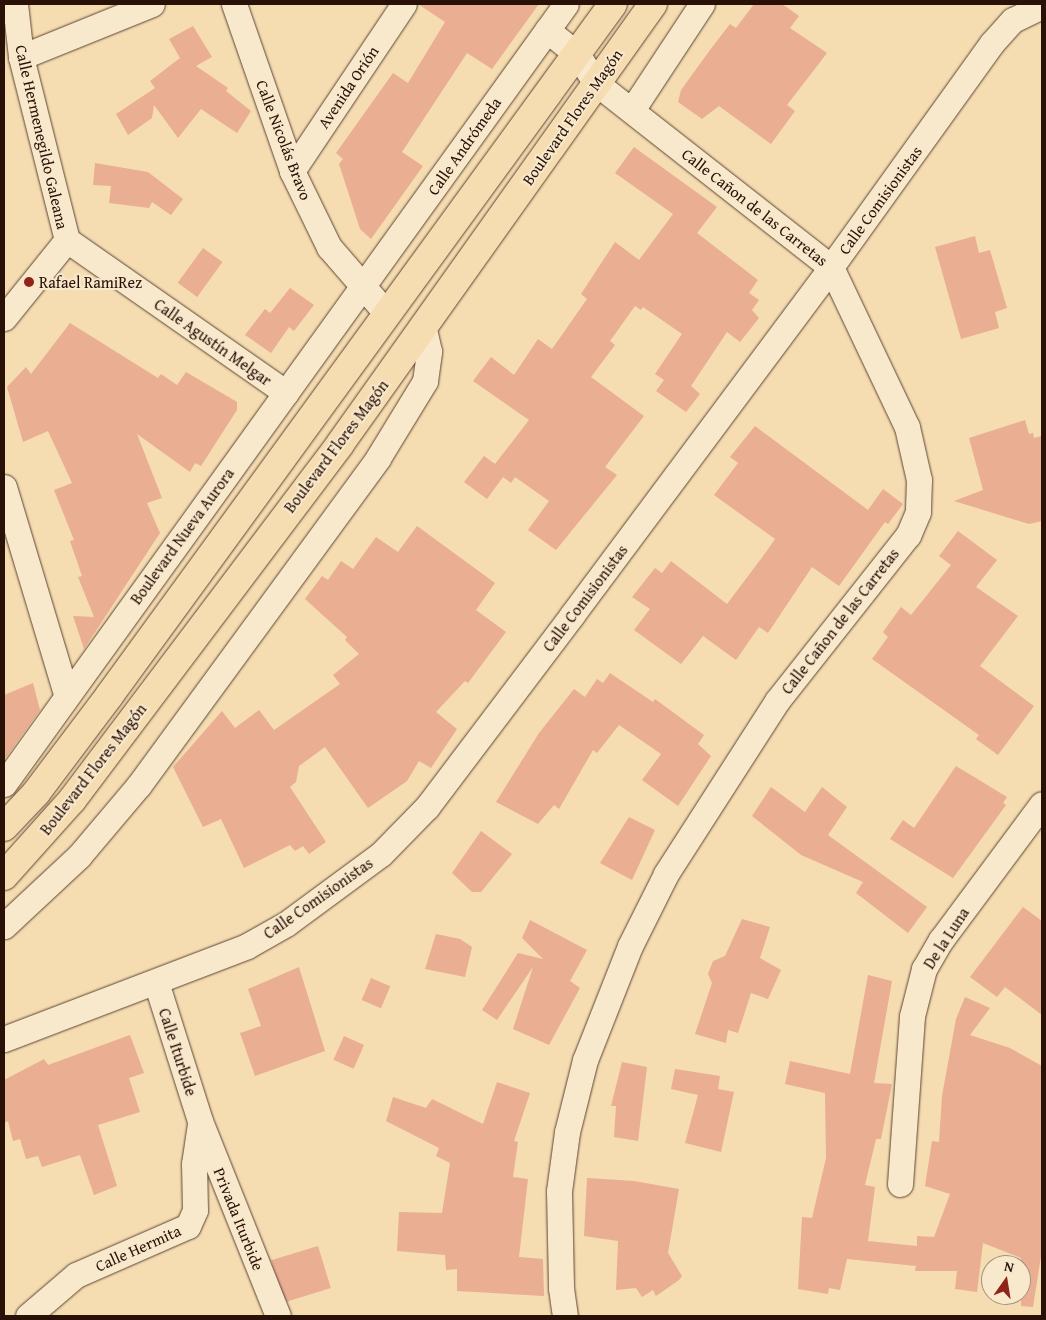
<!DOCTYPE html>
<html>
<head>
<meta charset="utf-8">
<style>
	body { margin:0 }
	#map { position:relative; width:1046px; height:1320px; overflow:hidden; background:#f5dcb1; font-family:"Gentium Book Plus",serif }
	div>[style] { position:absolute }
	.building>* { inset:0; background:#eaae93; transform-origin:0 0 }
	.roads { filter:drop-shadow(0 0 1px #5c4432) drop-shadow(0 0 1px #5c4432) }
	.minor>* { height:25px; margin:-12.5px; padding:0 12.5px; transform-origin:12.5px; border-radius:12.5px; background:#f8e8cc }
	.primary>* { height:28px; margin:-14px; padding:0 14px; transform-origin:14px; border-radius:14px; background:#f5dcb1 }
	.dots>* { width:14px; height:14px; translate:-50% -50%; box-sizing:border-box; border:2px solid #f8e8cc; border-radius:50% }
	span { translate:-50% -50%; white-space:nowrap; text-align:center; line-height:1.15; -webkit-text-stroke:4px #f8e8cc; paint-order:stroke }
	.street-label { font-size:16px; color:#291107 }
	.poi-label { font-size:16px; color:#291107 }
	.left { translate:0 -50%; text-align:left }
	.frame { position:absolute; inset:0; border:5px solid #291107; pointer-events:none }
	.north { position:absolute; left:981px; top:1255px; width:50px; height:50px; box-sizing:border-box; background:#f8e8cc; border:1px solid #a5927d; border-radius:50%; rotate:13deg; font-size:14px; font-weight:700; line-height:20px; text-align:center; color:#291107 }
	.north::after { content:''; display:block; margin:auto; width:18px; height:22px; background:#8f2418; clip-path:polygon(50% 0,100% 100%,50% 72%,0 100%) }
</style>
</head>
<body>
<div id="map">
	<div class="building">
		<i style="clip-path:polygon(418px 4px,539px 4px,492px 69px,467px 53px,402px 152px,423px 166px,371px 239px,360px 229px,339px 164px,343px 159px,336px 153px,393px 73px,408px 83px,445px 22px)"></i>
		<i style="clip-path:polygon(754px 4px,782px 4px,799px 16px,790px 28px,827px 53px,787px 105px,795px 111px,771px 144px,719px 106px,702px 119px,678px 102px,681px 90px,710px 50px,730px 24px,736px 28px)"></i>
		<i style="clip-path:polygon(193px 26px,212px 57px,196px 66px,228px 88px,226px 91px,251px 111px,237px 133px,201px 109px,178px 138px,154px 105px,152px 118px,128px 135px,116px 114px,155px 88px,150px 81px,180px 58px,169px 39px)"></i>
		<i style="clip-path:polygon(634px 147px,717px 207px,697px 233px,758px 280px,749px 293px,759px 300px,752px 310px,759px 318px,740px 342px,727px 332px,691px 386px,700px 394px,686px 412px,656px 391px,664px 380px,655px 374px,682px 334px,643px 307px,641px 310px,635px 306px,610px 341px,615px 345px,591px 377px,644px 416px,605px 467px,617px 475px,556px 550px,528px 530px,549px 501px,515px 477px,511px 483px,503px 477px,487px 499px,464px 482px,484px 456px,495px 464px,529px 420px,473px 381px,491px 357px,514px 375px,538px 339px,552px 349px,587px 299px,581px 294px,615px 242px,639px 260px,673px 214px,615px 173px)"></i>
		<i style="clip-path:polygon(95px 163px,148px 172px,183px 199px,171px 215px,152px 202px,149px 208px,109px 203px,111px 186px,93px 185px)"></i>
		<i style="clip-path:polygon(975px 236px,979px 253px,990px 250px,1007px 308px,995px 312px,999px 328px,961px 339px,935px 247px)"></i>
		<i style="left:203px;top:248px;width:24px;height:43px;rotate:36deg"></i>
		<i style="clip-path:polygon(290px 288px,314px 305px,294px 331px,289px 327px,271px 353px,245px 335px,265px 309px,270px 313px)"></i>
		<i style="clip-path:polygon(70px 323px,158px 378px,161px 374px,177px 385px,186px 372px,237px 402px,237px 410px,201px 466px,195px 463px,190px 472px,137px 434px,162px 498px,147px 503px,160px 533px,84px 649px,73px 616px,94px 617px,78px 577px,82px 576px,70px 541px,74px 540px,54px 490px,72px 483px,48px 431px,23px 442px,7px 387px,26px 367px,31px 374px)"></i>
		<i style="clip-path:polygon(1025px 420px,1029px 434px,1033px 433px,1034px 438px,1042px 436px,1042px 521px,1029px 524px,954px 501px,983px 490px,969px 438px)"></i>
		<i style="clip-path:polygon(755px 426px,868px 510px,883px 489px,903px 504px,888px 524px,885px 522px,839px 586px,812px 567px,768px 633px,759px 627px,736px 660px,703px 636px,681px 664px,634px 630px,650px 609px,632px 597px,655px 568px,662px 573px,671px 561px,727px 604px,766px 552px,775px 539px,714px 495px,738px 463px,730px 457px)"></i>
		<i style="clip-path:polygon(417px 526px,495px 583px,476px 610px,506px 632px,468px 683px,465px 681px,436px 712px,457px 729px,431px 768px,419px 761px,407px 781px,368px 808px,325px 747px,299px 766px,296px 782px,290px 787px,326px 842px,309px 854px,303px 846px,295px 851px,290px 845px,244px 868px,221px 819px,203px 827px,173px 767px,222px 711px,235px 728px,259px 710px,274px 730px,340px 684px,333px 675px,359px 654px,345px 640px,347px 637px,305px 599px,322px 576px,328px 580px,341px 561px,353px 569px,376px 537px,398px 552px)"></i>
		<i style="clip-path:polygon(958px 531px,997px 560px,976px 587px,1018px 616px,980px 666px,1034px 706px,998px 755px,976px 739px,979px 735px,872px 659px,888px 637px,883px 632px,901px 607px,911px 615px,951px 565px,939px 556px)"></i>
		<i style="clip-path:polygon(610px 673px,653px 702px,655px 699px,704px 735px,698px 744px,711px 756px,678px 806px,642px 780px,661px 754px,619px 725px,597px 753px,593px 750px,559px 809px,554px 805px,538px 824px,496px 802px,539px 733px,574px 689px,585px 697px,597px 679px,603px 683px)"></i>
		<i style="clip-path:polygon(33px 683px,40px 710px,4px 760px,4px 695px)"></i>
		<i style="clip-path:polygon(956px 766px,1007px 797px,1003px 803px,1006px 805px,953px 878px,890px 839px,903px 820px,914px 828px)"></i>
		<i style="clip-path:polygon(771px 787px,805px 812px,822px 787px,847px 807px,828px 835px,927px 907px,908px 933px,856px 893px,863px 882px,801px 855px,752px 816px)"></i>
		<i style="clip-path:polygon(629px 817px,655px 830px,632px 880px,600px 863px)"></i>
		<i style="clip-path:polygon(481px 831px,512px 854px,481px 892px,472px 892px,452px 873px)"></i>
		<i style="clip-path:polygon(1023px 907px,1042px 921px,1042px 1015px,1005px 987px,997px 997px,970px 977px)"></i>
		<i style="clip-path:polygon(742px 919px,770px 927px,760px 958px,781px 970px,768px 999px,751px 993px,738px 1033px,728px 1030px,726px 1043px,695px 1034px,712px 983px,708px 974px,713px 961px,725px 956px)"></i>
		<i style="clip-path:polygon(530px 920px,587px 950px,570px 981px,580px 988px,549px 1045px,513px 1029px,533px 967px,497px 1020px,482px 1010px,518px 953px,543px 959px,522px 938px)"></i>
		<i style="clip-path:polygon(436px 934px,460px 939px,472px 947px,465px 977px,425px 969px)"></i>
		<i style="clip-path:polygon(299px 967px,325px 1051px,255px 1076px,240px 1033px,261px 1026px,248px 989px)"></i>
		<i style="clip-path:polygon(868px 975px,892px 981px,874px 1083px,892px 1084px,881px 1139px,876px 1139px,865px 1185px,875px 1187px,868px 1241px,917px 1246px,917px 1236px,934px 1237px,950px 1194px,925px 1186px,932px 1141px,939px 1142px,942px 1096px,956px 1019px,965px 997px,990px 1008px,970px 1035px,1010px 1048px,1042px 1066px,1042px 1250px,1033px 1307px,1021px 1306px,1021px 1258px,983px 1243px,977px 1292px,955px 1289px,957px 1271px,915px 1271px,916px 1266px,847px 1259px,840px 1290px,829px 1288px,828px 1294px,798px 1289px,802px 1217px,812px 1218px,826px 1158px,825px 1093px,785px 1084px,790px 1061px,850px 1074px)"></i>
		<i style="left:371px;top:978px;width:21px;height:24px;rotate:23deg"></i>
		<i style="clip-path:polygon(130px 1035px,144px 1073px,129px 1078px,140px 1112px,98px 1125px,117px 1186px,94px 1195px,80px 1155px,42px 1167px,38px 1156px,26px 1159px,20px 1139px,13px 1141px,8px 1121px,4px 1123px,4px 1080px,44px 1059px,48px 1065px)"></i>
		<i style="left:344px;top:1036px;width:22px;height:26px;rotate:24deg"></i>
		<i style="clip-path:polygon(622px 1062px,647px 1067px,638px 1141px,614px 1137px,616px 1106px,611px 1106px)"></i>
		<i style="clip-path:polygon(675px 1069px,720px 1076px,718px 1089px,734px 1092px,721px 1152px,685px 1143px,698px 1095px,671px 1089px)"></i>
		<i style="clip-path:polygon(497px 1082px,530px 1093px,514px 1141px,518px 1142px,513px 1177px,528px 1179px,519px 1257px,543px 1259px,544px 1296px,457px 1291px,457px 1269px,446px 1270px,445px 1255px,397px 1251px,399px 1212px,442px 1213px,450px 1163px,436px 1156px,439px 1148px,386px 1121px,393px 1097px,426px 1108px,432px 1099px,483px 1124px)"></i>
		<i style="clip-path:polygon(587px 1178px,634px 1181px,679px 1189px,668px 1253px,682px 1276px,679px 1280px,656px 1296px,653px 1290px,642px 1297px,636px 1288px,616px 1290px,618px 1241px,584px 1236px)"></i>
		<i style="left:318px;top:1246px;width:44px;height:49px;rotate:73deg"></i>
	</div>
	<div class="roads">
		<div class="minor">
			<i style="left:15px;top:4px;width:53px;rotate:83.5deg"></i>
			<i style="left:21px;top:57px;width:189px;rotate:75.9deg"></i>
			<i style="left:234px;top:4px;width:177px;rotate:70.8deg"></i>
			<i style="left:292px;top:171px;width:85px;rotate:64deg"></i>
			<i style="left:329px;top:247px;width:89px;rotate:49.1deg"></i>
			<i style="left:547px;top:30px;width:38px;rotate:39deg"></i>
			<i style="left:577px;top:54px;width:35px;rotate:57deg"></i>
			<i style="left:596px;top:83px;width:298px;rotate:38.1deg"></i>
			<i style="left:831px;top:267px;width:177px;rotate:64.6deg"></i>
			<i style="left:907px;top:427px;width:54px;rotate:77.2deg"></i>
			<i style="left:919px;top:480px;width:32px;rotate:92deg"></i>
			<i style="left:918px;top:512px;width:25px;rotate:113deg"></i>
			<i style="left:908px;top:535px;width:211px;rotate:128.3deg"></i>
			<i style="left:777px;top:701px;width:206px;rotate:122.7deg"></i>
			<i style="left:666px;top:874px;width:80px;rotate:116.6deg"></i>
			<i style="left:630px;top:946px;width:123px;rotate:111.5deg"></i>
			<i style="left:585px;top:1060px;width:74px;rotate:104deg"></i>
			<i style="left:567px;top:1132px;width:60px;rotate:97.7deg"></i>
			<i style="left:559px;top:1191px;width:97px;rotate:88.8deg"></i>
			<i style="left:561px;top:1288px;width:28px;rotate:82deg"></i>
			<i style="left:21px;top:57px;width:141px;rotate:-22deg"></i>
			<i style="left:632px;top:110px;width:127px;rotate:-56.6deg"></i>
			<i style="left:292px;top:171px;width:201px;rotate:-56.2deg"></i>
			<i style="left:67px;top:240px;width:267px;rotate:34.9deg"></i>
			<i style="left:4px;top:318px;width:100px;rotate:-51.1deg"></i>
			<i style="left:4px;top:487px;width:216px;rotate:73.3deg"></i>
			<i style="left:4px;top:784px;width:961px;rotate:-54.23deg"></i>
			<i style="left:4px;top:926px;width:103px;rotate:-43deg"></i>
			<i style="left:79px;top:856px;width:93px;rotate:-49.8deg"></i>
			<i style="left:139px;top:785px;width:405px;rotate:-53.8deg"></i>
			<i style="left:378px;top:458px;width:90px;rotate:-58.6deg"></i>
			<i style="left:425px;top:381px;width:30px;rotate:-82deg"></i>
			<i style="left:429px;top:351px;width:26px;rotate:-103deg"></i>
			<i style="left:156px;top:982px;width:146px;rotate:72.4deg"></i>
			<i style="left:200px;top:1121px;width:210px;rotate:68.2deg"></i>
			<i style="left:4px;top:1039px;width:260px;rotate:-20.9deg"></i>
			<i style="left:247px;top:946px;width:45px;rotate:-29.4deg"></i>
			<i style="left:286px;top:924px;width:118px;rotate:-36.4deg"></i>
			<i style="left:381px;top:854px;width:66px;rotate:-45.6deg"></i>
			<i style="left:427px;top:807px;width:241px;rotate:-52.9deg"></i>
			<i style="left:572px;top:615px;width:434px;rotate:-53.3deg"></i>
			<i style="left:831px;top:267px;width:276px;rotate:-54.3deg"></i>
			<i style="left:992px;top:43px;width:31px;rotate:-48deg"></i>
			<i style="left:1013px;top:20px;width:32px;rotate:-26deg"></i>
			<i style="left:900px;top:1184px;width:168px;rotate:-85.9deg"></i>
			<i style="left:912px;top:1016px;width:49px;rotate:-75.7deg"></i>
			<i style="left:924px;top:969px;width:34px;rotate:-60deg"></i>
			<i style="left:941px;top:940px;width:169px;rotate:-53.4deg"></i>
			<i style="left:28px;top:1316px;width:63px;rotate:-40.5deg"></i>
			<i style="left:76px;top:1275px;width:122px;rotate:-23.6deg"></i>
			<i style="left:188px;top:1226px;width:17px;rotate:-66deg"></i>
			<i style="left:195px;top:1210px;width:46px;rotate:-91.2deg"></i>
			<i style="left:194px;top:1164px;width:40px;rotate:-81.5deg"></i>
		</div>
		<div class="primary">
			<i style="left:4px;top:827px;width:47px;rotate:-46.7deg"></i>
			<i style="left:36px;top:793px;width:121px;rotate:-53deg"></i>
			<i style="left:109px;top:696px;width:856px;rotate:-53.93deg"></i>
			<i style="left:4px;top:876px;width:102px;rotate:-48.2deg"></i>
			<i style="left:72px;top:800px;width:446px;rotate:-53deg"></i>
			<i style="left:340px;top:444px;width:540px;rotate:-54.57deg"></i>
		</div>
	</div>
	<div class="dots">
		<i style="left:29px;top:282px;background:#8f2418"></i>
	</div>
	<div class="street-label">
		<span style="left:348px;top:87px;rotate:-56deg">Avenida Orión</span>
		<span style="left:572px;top:117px;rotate:-55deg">Boulevard Flores Magón</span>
		<span style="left:42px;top:137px;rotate:77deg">Calle Hermenegildo Galeana</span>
		<span style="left:284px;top:140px;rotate:69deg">Calle Nicolás Bravo</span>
		<span style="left:464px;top:146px;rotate:-55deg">Calle Andrómeda</span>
		<span style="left:880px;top:200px;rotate:-54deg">Calle Comisionistas</span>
		<span style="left:755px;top:207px;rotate:38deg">Calle Cañon de las Carretas</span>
		<span style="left:213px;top:342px;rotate:35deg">Calle Agustín Melgar</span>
		<span style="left:336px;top:446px;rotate:-53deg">Boulevard Flores Magón</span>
		<span style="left:182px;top:536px;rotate:-54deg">Boulevard Nueva Aurora</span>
		<span style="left:585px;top:598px;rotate:-53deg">Calle Comisionistas</span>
		<span style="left:840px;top:621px;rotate:-52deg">Calle Cañon de las Carretas</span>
		<span style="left:93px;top:769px;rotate:-52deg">Boulevard Flores Magón</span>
		<span style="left:318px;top:898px;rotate:-35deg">Calle Comisionistas</span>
		<span style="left:946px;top:938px;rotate:-57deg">De la Luna</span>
		<span style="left:178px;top:1052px;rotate:72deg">Calle Iturbide</span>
		<span style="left:239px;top:1219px;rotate:68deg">Privada Iturbide</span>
		<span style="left:138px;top:1248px;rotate:-24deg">Calle Hermita</span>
	</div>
	<div class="poi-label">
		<span class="left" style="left:39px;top:282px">Rafael RamiRez</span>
	</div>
	<div class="frame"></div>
	<div class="north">N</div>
</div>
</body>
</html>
